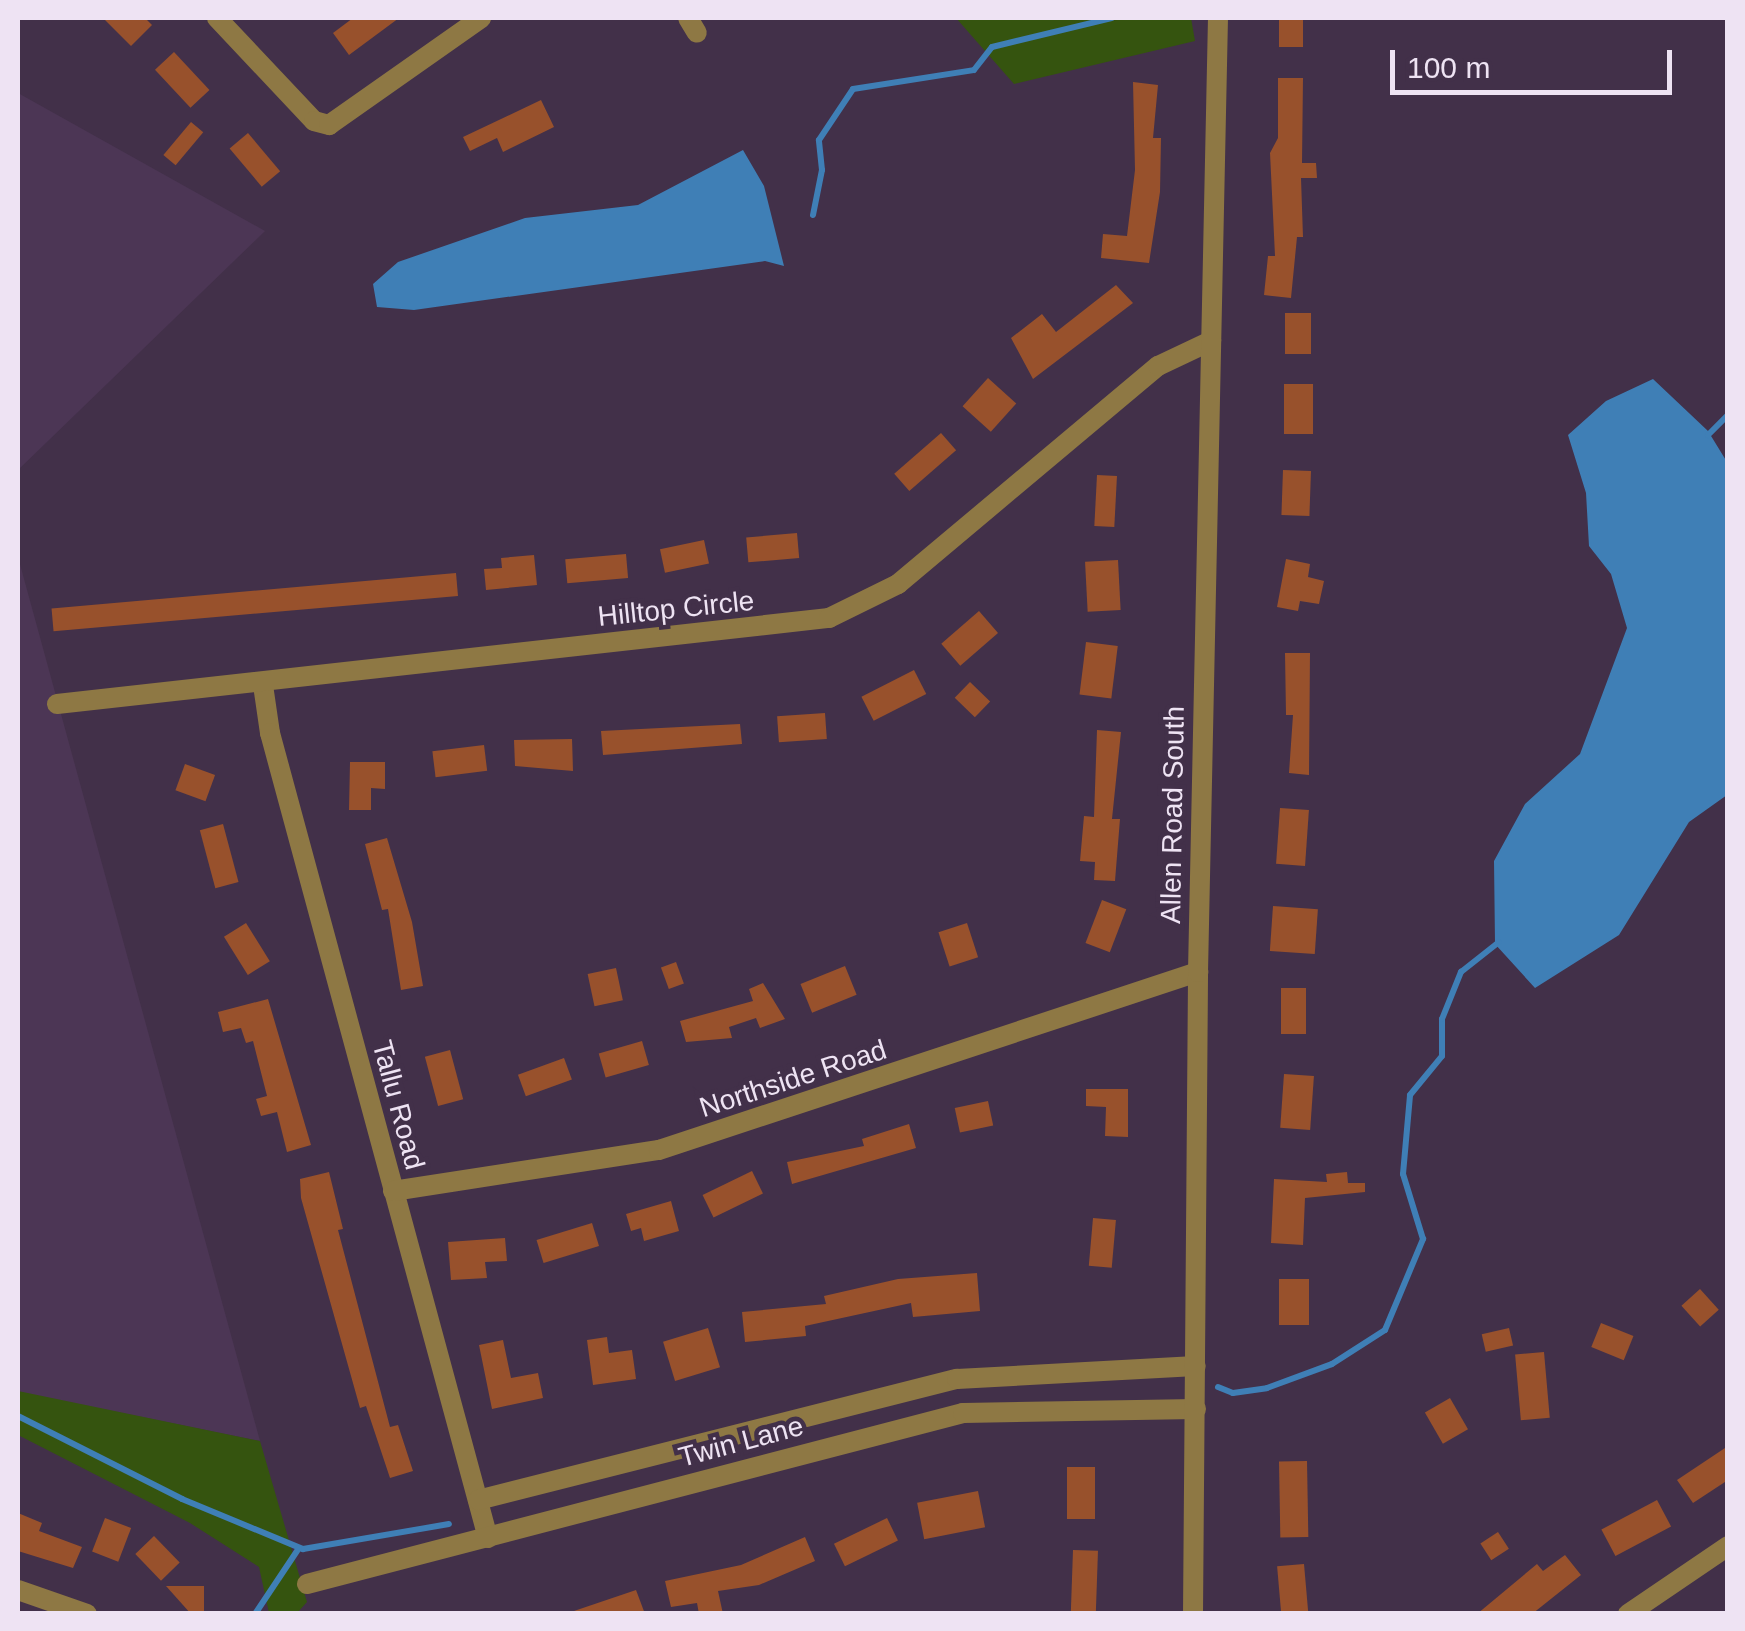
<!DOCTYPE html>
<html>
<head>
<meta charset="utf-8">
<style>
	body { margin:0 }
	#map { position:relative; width:1745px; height:1631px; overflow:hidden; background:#423049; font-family:Arial,sans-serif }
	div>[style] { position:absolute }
	.built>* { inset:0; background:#4c3655 }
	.green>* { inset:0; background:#35540f }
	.water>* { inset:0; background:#3f7fb6 }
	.stream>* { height:6px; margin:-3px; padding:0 3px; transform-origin:3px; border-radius:3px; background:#3f7fb6 }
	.building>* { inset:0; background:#98512c; transform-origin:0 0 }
	.minor>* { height:20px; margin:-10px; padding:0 10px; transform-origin:10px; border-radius:10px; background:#8e7844 }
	span { translate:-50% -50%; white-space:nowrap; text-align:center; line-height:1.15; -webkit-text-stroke:9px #423049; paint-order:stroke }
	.street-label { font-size:28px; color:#eee3f3 }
	.frame { position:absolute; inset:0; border:20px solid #eee3f3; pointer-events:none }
	.scale { position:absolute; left:1390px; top:50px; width:282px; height:45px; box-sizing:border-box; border:5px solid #eee3f3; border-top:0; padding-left:12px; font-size:30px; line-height:35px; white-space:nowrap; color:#eee3f3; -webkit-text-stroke:8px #423049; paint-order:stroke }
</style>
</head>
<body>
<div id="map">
	<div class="built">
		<i style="clip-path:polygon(18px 93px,265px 231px,18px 470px)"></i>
		<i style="clip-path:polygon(18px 557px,260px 1441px,18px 1392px)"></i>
	</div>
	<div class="green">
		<i style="clip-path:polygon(956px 18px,1191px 18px,1195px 41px,1014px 84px)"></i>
		<i style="clip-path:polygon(18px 1391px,260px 1441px,307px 1602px,297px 1613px,269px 1613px,259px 1567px,190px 1523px,18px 1435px)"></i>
	</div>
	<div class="water">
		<i style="clip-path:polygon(743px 150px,764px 186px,784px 266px,765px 261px,414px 310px,377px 307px,373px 284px,398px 262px,525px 218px,638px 205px)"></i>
		<i style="clip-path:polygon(1653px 379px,1708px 431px,1727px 462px,1727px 795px,1689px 822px,1619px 935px,1535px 988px,1495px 944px,1494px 861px,1525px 804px,1580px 754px,1627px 628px,1611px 574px,1589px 546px,1586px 493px,1568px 435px,1606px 401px)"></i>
	</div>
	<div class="stream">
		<i style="left:813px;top:215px;width:46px;rotate:-78.7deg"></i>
		<i style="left:822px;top:170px;width:30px;rotate:-96deg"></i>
		<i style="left:819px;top:140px;width:61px;rotate:-56.3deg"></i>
		<i style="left:853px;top:89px;width:122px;rotate:-8.9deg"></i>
		<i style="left:974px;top:70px;width:29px;rotate:-52deg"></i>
		<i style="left:992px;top:47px;width:123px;rotate:-13.6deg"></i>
		<i style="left:1708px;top:435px;width:28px;rotate:-45deg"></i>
		<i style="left:1218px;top:1387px;width:16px;rotate:22deg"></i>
		<i style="left:1233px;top:1393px;width:34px;rotate:-8deg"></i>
		<i style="left:1267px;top:1388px;width:69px;rotate:-20.3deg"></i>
		<i style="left:1332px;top:1364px;width:63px;rotate:-32.7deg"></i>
		<i style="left:1385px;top:1330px;width:99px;rotate:-67.3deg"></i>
		<i style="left:1423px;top:1239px;width:68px;rotate:-107.1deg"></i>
		<i style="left:1403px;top:1174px;width:79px;rotate:-84.9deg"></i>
		<i style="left:1410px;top:1095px;width:50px;rotate:-50.6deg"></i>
		<i style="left:1442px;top:1056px;width:37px;rotate:-90deg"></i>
		<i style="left:1442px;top:1019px;width:51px;rotate:-68deg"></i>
		<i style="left:1461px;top:972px;width:48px;rotate:-38.3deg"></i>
		<i style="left:18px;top:1416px;width:184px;rotate:26.8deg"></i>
		<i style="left:182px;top:1499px;width:131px;rotate:22.5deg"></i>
		<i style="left:303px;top:1549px;width:148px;rotate:-9.7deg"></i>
		<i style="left:255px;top:1614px;width:79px;rotate:-56.3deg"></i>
	</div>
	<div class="building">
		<i style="clip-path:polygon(103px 18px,145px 18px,152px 25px,131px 46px)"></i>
		<i style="clip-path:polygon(353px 18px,399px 18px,349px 55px,333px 33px)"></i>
		<i style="left:1279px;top:18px;width:24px;height:29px"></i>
		<i style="left:174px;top:52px;width:52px;height:26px;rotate:47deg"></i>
		<i style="clip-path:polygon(1278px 78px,1303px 78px,1302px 163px,1316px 163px,1317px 178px,1301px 178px,1303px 237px,1297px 237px,1291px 298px,1264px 295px,1268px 256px,1275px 256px,1270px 153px,1278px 138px)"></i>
		<i style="clip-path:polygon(1133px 82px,1158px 85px,1153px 138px,1161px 138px,1160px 192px,1149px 263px,1101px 258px,1103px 234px,1127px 236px,1135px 170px)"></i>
		<i style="clip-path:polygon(541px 100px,554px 127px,503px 152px,497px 138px,470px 151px,463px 137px)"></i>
		<i style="left:191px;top:122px;width:16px;height:43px;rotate:40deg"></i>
		<i style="left:248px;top:133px;width:50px;height:24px;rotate:50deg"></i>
		<i style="clip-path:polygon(1116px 285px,1133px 303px,1033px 379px,1011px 338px,1042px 314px,1056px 332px)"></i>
		<i style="left:1285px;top:313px;width:26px;height:41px"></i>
		<i style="left:988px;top:378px;width:38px;height:38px;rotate:42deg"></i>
		<i style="left:1284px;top:384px;width:29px;height:50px"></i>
		<i style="left:941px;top:433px;width:23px;height:62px;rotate:49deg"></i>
		<i style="left:1283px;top:470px;width:28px;height:45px;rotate:2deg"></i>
		<i style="left:1097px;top:475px;width:20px;height:51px;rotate:3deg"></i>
		<i style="left:797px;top:533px;width:25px;height:51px;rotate:85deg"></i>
		<i style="left:704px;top:540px;width:24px;height:45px;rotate:78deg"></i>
		<i style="left:626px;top:554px;width:24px;height:61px;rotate:85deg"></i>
		<i style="clip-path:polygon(534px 555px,537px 585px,486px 590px,484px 569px,502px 568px,501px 558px)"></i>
		<i style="clip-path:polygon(1286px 559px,1310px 564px,1308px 577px,1324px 581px,1319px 604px,1300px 601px,1298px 611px,1277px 607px)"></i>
		<i style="left:1118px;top:560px;width:50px;height:33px;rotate:87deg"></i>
		<i style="left:456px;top:573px;width:23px;height:406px;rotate:85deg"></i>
		<i style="left:979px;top:611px;width:29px;height:50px;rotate:49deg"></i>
		<i style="left:1086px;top:642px;width:32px;height:53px;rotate:7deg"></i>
		<i style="clip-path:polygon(1285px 653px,1310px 653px,1309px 775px,1289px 773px,1293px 715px,1286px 715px)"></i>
		<i style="left:914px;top:670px;width:27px;height:59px;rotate:63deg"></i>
		<i style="left:970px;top:682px;width:28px;height:22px;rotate:44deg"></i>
		<i style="left:825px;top:713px;width:26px;height:48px;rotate:86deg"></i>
		<i style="clip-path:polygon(740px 724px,742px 744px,603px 755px,601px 731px)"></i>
		<i style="clip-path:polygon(1097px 730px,1121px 732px,1112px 819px,1120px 819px,1115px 881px,1094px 880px,1095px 862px,1080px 861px,1084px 816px,1094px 817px)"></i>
		<i style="clip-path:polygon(572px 739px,573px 771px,515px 766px,514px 740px)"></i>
		<i style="left:484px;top:745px;width:26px;height:52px;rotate:83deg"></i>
		<i style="clip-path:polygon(350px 762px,385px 762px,385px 789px,371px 788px,371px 810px,349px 810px)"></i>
		<i style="left:185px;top:764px;width:32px;height:28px;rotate:20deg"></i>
		<i style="left:1280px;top:808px;width:29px;height:56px;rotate:4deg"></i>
		<i style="left:223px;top:824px;width:60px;height:24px;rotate:75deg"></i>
		<i style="clip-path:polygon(387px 838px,412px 922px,423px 986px,401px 990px,388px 909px,382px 910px,365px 844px)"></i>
		<i style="left:1102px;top:900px;width:26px;height:46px;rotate:21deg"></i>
		<i style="left:1273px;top:906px;width:45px;height:45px;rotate:4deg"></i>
		<i style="left:246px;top:923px;width:45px;height:26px;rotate:58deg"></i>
		<i style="left:967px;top:923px;width:36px;height:30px;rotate:72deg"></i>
		<i style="left:676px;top:962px;width:23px;height:16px;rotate:70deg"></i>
		<i style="left:845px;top:966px;width:31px;height:48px;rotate:68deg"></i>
		<i style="left:616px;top:968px;width:33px;height:29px;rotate:78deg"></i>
		<i style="clip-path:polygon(763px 983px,785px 1019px,760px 1028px,756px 1018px,729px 1027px,732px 1038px,686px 1042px,680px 1021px,753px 1001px,749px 989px)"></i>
		<i style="left:1281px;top:988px;width:25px;height:46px"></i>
		<i style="clip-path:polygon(268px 999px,311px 1145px,287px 1152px,277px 1112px,261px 1116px,256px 1099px,267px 1096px,253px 1041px,246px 1043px,241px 1028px,223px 1032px,218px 1012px)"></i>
		<i style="left:642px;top:1041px;width:25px;height:45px;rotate:74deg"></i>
		<i style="left:450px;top:1050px;width:51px;height:26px;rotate:75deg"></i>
		<i style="left:564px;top:1058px;width:23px;height:49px;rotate:70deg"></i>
		<i style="left:1284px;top:1074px;width:30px;height:54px;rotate:4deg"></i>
		<i style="clip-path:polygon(1086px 1089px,1128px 1089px,1128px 1137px,1105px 1136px,1106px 1107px,1086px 1106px)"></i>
		<i style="left:988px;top:1101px;width:25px;height:34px;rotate:78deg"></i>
		<i style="clip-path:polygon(909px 1124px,916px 1148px,792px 1184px,787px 1162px,864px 1146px,862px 1139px)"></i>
		<i style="left:752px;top:1171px;width:25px;height:55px;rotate:64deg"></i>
		<i style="clip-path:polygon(329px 1172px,343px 1229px,338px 1230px,390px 1427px,398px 1425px,413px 1471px,390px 1478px,366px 1406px,360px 1408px,301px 1198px,300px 1179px)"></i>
		<i style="clip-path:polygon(1347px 1172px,1348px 1183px,1365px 1183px,1365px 1192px,1305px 1198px,1303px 1245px,1271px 1243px,1274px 1179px,1327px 1182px,1326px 1174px)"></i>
		<i style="clip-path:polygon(671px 1201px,679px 1231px,644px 1241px,641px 1228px,631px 1231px,626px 1214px)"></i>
		<i style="left:1093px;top:1218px;width:23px;height:48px;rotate:5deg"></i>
		<i style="left:592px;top:1223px;width:24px;height:58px;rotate:73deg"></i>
		<i style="clip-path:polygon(505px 1238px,507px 1261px,485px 1262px,487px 1278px,451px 1280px,448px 1242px)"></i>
		<i style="clip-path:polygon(977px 1273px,980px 1311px,913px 1317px,911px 1303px,805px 1326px,806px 1336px,745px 1342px,742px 1312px,826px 1304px,824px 1296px,898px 1279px)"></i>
		<i style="left:1279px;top:1279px;width:30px;height:46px"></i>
		<i style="left:1700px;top:1289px;width:28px;height:25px;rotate:48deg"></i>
		<i style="left:1601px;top:1323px;width:35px;height:26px;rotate:22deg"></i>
		<i style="left:708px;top:1328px;width:41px;height:47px;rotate:73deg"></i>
		<i style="left:1509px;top:1328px;width:18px;height:28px;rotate:77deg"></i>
		<i style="clip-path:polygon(607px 1337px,609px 1353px,632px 1350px,636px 1379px,593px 1385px,587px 1340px)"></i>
		<i style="clip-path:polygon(503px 1340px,511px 1378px,538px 1373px,543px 1398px,492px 1409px,479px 1345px)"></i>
		<i style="left:1544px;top:1352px;width:66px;height:29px;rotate:85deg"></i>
		<i style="left:1450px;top:1398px;width:36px;height:29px;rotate:60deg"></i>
		<i style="clip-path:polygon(1728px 1446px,1728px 1480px,1693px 1503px,1677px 1480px)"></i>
		<i style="left:1307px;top:1461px;width:76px;height:28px;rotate:89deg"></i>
		<i style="left:1067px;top:1467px;width:28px;height:52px"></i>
		<i style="left:978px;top:1491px;width:37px;height:62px;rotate:79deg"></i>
		<i style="left:1657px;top:1500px;width:30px;height:63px;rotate:62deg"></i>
		<i style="clip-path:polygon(18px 1513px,42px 1523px,39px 1531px,82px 1547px,73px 1568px,18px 1551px)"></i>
		<i style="left:105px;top:1518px;width:28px;height:36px;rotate:21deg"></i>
		<i style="left:887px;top:1518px;width:25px;height:59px;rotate:64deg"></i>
		<i style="left:1498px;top:1532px;width:20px;height:21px;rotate:57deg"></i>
		<i style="left:154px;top:1536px;width:37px;height:26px;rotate:46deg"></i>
		<i style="clip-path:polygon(805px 1537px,815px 1561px,759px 1585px,718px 1591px,723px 1614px,699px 1614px,697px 1603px,671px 1607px,665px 1581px,741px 1565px)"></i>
		<i style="left:1073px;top:1550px;width:25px;height:64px;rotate:2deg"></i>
		<i style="clip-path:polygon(1565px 1555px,1581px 1575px,1532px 1614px,1477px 1614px,1537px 1564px,1543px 1571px)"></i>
		<i style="left:1304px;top:1564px;width:50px;height:27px;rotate:85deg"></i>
		<i style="clip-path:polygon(166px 1586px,204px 1586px,204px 1614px,191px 1614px)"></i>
		<i style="clip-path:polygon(636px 1590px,645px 1614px,574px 1614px,574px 1611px)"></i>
	</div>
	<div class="minor">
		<i style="left:217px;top:18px;width:141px;rotate:46.7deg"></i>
		<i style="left:314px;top:121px;width:16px;rotate:15deg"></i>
		<i style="left:329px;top:125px;width:186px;rotate:-35.1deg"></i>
		<i style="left:688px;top:18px;width:17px;rotate:59deg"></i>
		<i style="left:263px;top:685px;width:49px;rotate:81.7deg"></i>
		<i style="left:270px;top:733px;width:834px;rotate:74.85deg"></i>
		<i style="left:57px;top:704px;width:777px;rotate:-6.36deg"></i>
		<i style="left:829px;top:618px;width:77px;rotate:-26.2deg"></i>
		<i style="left:898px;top:584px;width:339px;rotate:-40deg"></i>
		<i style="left:1158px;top:366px;width:59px;rotate:-25.3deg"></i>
		<i style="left:393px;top:1191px;width:269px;rotate:-8.8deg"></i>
		<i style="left:659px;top:1150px;width:568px;rotate:-18.28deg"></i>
		<i style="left:478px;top:1500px;width:494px;rotate:-14.2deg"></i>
		<i style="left:957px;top:1379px;width:239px;rotate:-3.1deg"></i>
		<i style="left:307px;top:1584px;width:678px;rotate:-14.61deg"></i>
		<i style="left:963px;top:1413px;width:233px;rotate:-1deg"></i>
		<i style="left:18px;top:1590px;width:73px;rotate:19.2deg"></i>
		<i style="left:1193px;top:1614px;width:642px;rotate:-89.55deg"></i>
		<i style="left:1198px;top:972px;width:954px;rotate:-88.8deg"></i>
		<i style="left:1628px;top:1614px;width:121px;rotate:-34.2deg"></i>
	</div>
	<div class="street-label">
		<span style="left:676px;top:609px;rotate:-6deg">Hilltop Circle</span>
		<span style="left:1173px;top:815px;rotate:-89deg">Allen Road South</span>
		<span style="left:793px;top:1079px;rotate:-18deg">Northside Road</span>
		<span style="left:398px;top:1105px;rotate:75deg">Tallu Road</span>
		<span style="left:741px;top:1442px;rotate:-15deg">Twin Lane</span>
	</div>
	<div class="frame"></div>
	<div class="scale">100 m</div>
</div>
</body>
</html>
